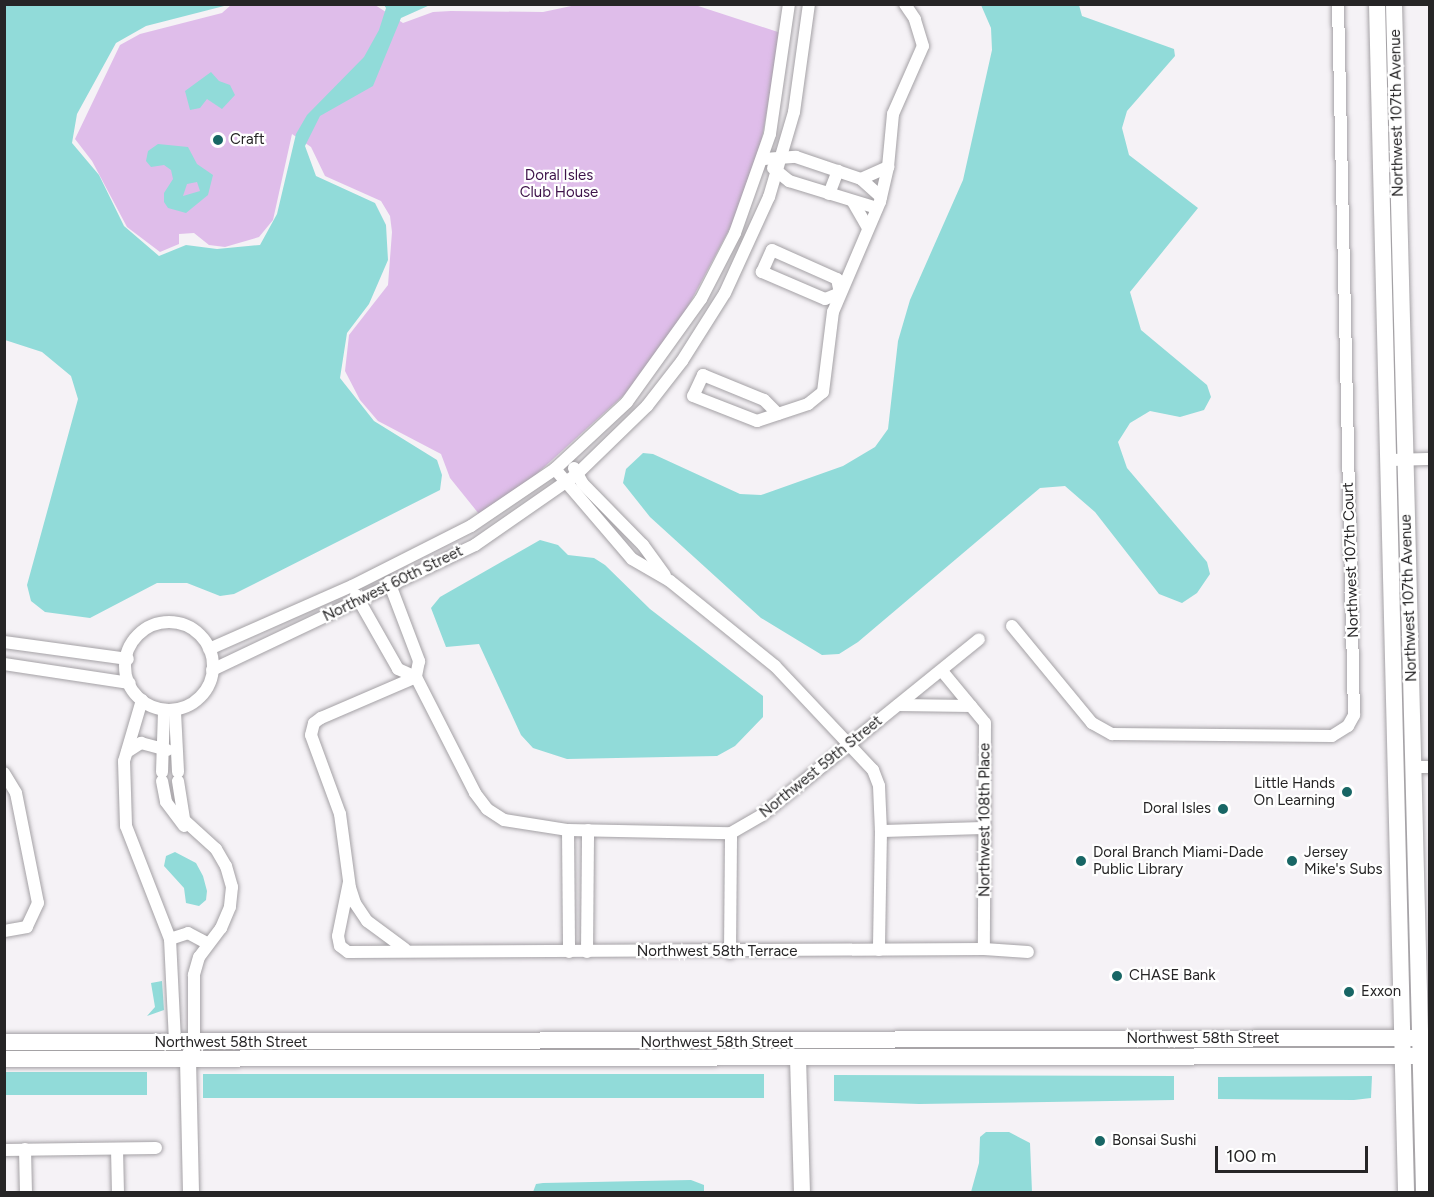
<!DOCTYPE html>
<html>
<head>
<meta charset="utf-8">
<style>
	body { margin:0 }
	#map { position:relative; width:1434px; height:1197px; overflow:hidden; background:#f5f2f6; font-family:Figtree,sans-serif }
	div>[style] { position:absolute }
	.green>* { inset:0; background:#dfbdea }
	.water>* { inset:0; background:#91dbd9; transform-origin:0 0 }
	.roads { filter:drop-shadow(0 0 2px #a4a1a5) drop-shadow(0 0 2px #a4a1a5) }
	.street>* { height:12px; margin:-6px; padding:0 6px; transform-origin:6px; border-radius:6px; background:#fff }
	.street>.ring { margin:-6px; padding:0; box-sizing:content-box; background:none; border:12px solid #fff; border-radius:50% }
	.secondary>* { height:16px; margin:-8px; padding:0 8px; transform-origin:8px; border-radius:8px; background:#fff }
	.dots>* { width:16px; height:16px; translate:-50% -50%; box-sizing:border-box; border:3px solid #fff; border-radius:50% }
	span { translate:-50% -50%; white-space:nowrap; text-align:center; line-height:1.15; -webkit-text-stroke:4.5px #fff; paint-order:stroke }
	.street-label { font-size:15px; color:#262526 }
	.poi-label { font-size:15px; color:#262526 }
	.left { translate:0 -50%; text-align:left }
	.right { translate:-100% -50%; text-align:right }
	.park-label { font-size:15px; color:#3e134a }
	.frame { position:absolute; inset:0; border:6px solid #262526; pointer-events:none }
	.scale { position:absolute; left:1215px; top:1146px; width:153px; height:27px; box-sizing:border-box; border:3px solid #262526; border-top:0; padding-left:8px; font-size:18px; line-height:21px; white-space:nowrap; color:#262526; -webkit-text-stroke:4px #fff; paint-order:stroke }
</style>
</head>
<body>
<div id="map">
	<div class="green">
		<i style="clip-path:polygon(692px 4px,781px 33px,762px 138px,738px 213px,684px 314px,625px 394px,531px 479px,479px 514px,450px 478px,441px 454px,378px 421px,360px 400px,345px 371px,349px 335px,388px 285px,392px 232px,390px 216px,381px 201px,325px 176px,311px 147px,292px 134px,273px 220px,259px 237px,225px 247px,209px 245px,194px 233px,179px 234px,179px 244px,160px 252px,127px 227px,92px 161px,75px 139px,120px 45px,140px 34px,222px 13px,231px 5px,375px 5px,403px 23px,433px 12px,451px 11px,543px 12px,576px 5px)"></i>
	</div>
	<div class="water">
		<i style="clip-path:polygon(4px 5px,228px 5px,146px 26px,116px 43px,77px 114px,72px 143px,99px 175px,124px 226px,159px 256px,186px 245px,217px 249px,260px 245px,277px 214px,296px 134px,307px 115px,364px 57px,379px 30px,386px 8px,384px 5px,430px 5px,401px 18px,373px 86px,320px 116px,305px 146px,316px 176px,375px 203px,386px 225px,388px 260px,369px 304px,347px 333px,340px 378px,374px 421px,437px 460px,442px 475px,440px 490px,234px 594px,220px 596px,187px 583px,157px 583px,90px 618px,45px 612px,31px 601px,27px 585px,78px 399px,71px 376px,42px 352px,5px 340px)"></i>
		<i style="clip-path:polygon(981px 5px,1079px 5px,1082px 16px,1174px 49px,1175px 56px,1127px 111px,1122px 128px,1129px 155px,1198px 208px,1130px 292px,1141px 330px,1207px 385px,1211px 397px,1204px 410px,1180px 417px,1150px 411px,1130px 423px,1118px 442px,1127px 468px,1207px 562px,1210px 574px,1197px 593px,1182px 603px,1159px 594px,1095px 512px,1065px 486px,1040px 488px,858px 642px,839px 654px,822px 655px,761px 618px,650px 517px,623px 483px,626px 469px,643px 453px,653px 454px,740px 494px,761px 495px,843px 466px,875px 447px,888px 429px,898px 341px,910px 300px,963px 180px,992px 50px,991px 28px)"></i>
		<i style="clip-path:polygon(211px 72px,219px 81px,230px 85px,235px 95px,222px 109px,207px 99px,200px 108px,190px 110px,185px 91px)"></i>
		<i style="clip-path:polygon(evenodd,158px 144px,188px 147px,197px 164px,213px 175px,208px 195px,186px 213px,168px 208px,164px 202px,164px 193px,173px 179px,171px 170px,164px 165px,151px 167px,146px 161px,148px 151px,158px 144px,197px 182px,200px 191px,183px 196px,187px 184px,197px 182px)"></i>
		<i style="clip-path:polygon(540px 540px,558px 545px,568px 555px,594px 558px,605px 565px,650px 609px,763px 696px,763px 717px,735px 746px,717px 756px,567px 759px,533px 748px,521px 735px,479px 644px,446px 647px,431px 608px,440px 597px)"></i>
		<i style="clip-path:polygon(175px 852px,196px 863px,203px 876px,207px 891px,206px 900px,199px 906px,186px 903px,184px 888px,164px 866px,166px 856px)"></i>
		<i style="clip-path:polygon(162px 981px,164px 1010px,147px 1016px,155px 1007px,151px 983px)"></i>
		<i style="left:5px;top:1072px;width:142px;height:23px"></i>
		<i style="left:203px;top:1074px;width:561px;height:24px"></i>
		<i style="clip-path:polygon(834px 1075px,1174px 1076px,1174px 1100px,919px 1104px,834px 1101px)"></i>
		<i style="clip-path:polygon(1372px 1076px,1371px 1098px,1354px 1100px,1218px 1099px,1218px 1077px)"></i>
		<i style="clip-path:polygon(986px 1132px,1009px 1132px,1030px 1143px,1032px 1192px,971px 1192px,979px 1163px,980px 1137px)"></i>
		<i style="clip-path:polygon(691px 1180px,704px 1185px,704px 1192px,533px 1192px,536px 1184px,543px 1183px)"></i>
	</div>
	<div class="roads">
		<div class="street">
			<i style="left:764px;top:159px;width:32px;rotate:-4deg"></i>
			<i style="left:796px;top:157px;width:69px;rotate:18.7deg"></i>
			<i style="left:861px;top:179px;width:27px;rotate:42deg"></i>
			<i style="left:773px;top:168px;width:21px;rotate:39deg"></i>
			<i style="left:789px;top:181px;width:92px;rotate:17.1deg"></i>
			<i style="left:861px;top:179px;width:30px;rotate:-24deg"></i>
			<i style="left:829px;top:194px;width:25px;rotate:-69deg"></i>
			<i style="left:853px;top:202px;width:30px;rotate:60deg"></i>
			<i style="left:772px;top:250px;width:71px;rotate:24deg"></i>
			<i style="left:837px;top:279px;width:14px;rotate:78deg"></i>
			<i style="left:840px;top:293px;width:16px;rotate:158deg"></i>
			<i style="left:825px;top:299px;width:69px;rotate:-156.8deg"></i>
			<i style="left:762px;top:272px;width:24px;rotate:-66deg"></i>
			<i style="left:778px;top:414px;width:20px;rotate:-135deg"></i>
			<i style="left:764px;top:400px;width:66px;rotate:-157.7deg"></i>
			<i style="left:703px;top:375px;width:23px;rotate:115deg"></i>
			<i style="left:693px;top:396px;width:69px;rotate:21.3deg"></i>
			<i style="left:757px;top:421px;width:54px;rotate:-18.4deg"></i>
			<i style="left:808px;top:404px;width:19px;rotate:-39deg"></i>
			<i style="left:823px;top:392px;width:81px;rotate:-82.9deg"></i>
			<i style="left:833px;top:312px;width:120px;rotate:-66.9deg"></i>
			<i style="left:880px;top:202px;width:36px;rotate:-77deg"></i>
			<i style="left:888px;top:167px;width:53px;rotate:-84.6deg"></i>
			<i style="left:893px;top:114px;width:74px;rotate:-66.2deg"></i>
			<i style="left:923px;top:46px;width:28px;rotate:-107deg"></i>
			<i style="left:915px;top:19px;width:18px;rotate:-124deg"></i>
			<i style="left:1388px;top:460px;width:42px;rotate:-1.4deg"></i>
			<i style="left:574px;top:468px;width:18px;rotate:61deg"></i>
			<i style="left:583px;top:484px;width:86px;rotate:45.5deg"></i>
			<i style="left:643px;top:545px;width:37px;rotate:54deg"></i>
			<i style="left:555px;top:469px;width:118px;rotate:49.5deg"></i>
			<i style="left:632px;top:559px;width:44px;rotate:30.1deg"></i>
			<i style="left:670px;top:581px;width:135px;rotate:39deg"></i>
			<i style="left:775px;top:666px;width:143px;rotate:46.7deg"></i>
			<i style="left:873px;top:770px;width:17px;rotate:69deg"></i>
			<i style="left:879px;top:786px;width:45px;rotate:87.5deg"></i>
			<i style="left:881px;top:831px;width:119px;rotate:91deg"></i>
			<i style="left:389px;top:582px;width:85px;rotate:69.2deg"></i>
			<i style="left:419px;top:661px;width:16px;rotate:101deg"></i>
			<i style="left:416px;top:677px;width:130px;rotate:63deg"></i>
			<i style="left:475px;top:793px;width:20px;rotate:53deg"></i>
			<i style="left:487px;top:809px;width:20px;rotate:33deg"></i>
			<i style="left:504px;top:820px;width:65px;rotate:8.9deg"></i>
			<i style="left:568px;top:830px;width:163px;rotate:1.1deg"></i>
			<i style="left:731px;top:833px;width:36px;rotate:-30deg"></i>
			<i style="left:762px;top:815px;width:279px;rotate:-39deg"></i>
			<i style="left:356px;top:595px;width:85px;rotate:60.4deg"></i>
			<i style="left:398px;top:669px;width:20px;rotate:24deg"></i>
			<i class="ring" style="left:125px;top:622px;width:76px;height:76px"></i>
			<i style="left:1012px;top:626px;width:126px;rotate:50.5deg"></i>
			<i style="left:1092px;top:723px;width:23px;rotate:29deg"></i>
			<i style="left:1112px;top:734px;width:220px;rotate:0.5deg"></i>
			<i style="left:1332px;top:736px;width:19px;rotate:-32deg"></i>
			<i style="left:1348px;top:726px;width:13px;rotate:-61deg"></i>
			<i style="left:1354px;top:715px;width:711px;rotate:-91.29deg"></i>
			<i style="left:4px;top:642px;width:125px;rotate:7.8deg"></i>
			<i style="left:209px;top:649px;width:156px;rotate:-23.8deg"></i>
			<i style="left:352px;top:586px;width:133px;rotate:-26.8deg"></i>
			<i style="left:471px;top:526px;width:102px;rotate:-34.2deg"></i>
			<i style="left:555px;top:469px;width:98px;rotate:-42.9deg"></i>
			<i style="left:627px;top:402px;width:127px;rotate:-54.3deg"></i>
			<i style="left:701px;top:299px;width:74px;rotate:-62.7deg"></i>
			<i style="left:735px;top:233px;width:105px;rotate:-70.5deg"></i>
			<i style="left:770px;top:134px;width:131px;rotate:-81.7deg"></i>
			<i style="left:4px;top:664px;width:127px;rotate:8.6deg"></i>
			<i style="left:212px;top:670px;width:291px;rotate:-25.4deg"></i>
			<i style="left:475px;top:545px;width:124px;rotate:-34.8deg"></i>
			<i style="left:577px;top:474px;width:98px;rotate:-44.2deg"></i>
			<i style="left:647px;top:406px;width:57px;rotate:-52.1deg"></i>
			<i style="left:682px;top:361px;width:80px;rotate:-57.7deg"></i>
			<i style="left:725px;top:293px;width:106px;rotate:-65.4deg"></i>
			<i style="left:769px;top:197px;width:89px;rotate:-73.6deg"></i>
			<i style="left:794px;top:112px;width:109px;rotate:-82.1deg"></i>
			<i style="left:942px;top:671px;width:67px;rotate:50.4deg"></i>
			<i style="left:985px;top:723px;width:226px;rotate:90.3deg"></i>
			<i style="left:142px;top:700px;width:64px;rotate:106.4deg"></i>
			<i style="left:124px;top:761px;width:65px;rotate:88.2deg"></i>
			<i style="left:126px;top:826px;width:121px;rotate:68.7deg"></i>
			<i style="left:170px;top:939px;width:104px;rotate:87.2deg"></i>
			<i style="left:898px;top:705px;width:73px;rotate:0.8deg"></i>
			<i style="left:175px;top:712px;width:60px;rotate:87.1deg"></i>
			<i style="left:127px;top:752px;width:17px;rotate:-33deg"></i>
			<i style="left:141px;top:743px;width:27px;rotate:15deg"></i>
			<i style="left:1414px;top:767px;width:16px"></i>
			<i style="left:162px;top:772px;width:60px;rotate:-88.1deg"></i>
			<i style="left:4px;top:773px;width:23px;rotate:59deg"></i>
			<i style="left:16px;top:793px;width:112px;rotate:78.7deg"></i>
			<i style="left:38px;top:903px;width:26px;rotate:115deg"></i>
			<i style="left:27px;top:927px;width:23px;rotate:170deg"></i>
			<i style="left:162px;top:781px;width:21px;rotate:79deg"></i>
			<i style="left:166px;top:802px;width:30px;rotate:53deg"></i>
			<i style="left:178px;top:781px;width:39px;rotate:81deg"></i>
			<i style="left:184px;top:820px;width:43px;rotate:42.2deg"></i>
			<i style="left:216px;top:849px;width:20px;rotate:60deg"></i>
			<i style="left:226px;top:866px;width:22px;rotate:74deg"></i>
			<i style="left:232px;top:887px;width:20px;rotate:96deg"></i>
			<i style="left:230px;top:907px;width:23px;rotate:113deg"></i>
			<i style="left:221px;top:928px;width:36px;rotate:127deg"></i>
			<i style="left:199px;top:957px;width:19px;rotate:106deg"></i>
			<i style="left:194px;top:975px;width:68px;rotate:90deg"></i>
			<i style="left:568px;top:830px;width:122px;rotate:89.5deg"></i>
			<i style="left:881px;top:831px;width:104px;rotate:-1.7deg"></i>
			<i style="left:349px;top:882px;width:55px;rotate:101.5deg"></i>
			<i style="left:338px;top:936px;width:10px;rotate:79deg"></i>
			<i style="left:340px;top:946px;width:10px;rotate:37deg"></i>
			<i style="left:348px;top:952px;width:636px;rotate:-0.27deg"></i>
			<i style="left:984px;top:949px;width:44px;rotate:3.9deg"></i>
			<i style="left:170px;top:939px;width:19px;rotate:-18deg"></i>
			<i style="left:188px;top:933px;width:21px;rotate:28deg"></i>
			<i style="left:405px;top:949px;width:47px;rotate:-143.6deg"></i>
			<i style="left:367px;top:921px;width:22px;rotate:-124deg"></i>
			<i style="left:355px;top:903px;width:16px;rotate:-108deg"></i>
			<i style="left:350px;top:888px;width:75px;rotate:-97.7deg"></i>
			<i style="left:340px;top:814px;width:84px;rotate:-110.2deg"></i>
			<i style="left:311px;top:735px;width:12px;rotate:-76deg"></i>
			<i style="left:314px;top:723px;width:9px;rotate:-36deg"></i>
			<i style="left:321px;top:718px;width:103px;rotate:-23.3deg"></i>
			<i style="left:587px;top:952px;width:122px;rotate:-89.5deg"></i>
			<i style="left:730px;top:953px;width:120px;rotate:-89.5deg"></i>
			<i style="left:25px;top:1149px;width:43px;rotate:88.7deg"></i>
			<i style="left:117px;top:1149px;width:43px;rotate:88.7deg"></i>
			<i style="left:4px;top:1150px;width:152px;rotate:-0.8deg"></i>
		</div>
		<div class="secondary">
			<i style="left:1377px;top:4px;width:1188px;rotate:88.6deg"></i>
			<i style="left:1394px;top:4px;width:1188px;rotate:88.55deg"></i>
			<i style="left:4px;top:1042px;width:1426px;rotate:-0.16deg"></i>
			<i style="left:798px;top:1058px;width:134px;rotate:88.3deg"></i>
			<i style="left:4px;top:1059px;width:1426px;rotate:-0.12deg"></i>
			<i style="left:191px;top:1192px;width:133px;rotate:-91.3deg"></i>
			<i style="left:188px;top:1059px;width:10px;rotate:-66deg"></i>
		</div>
	</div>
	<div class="dots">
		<i style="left:218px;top:140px;background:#186665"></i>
		<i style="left:1347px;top:792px;background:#186665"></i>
		<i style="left:1223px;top:809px;background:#186665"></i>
		<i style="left:1081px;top:861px;background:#186665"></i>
		<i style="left:1292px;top:861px;background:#186665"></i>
		<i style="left:1117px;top:976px;background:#186665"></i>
		<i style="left:1349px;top:992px;background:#186665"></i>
		<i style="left:1100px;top:1141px;background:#186665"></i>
	</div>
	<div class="street-label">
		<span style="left:1397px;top:113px;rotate:-91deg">Northwest 107th Avenue</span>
		<span style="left:1351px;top:560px;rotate:-92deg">Northwest 107th Court</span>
		<span style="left:393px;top:584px;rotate:-26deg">Northwest 60th Street</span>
		<span style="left:1409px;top:598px;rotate:-92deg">Northwest 107th Avenue</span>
		<span style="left:821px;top:767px;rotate:-39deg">Northwest 59th Street</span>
		<span style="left:985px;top:820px;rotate:-90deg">Northwest 108th Place</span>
		<span style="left:717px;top:952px">Northwest 58th Terrace</span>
		<span style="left:1203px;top:1039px">Northwest 58th Street</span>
		<span style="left:231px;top:1043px">Northwest 58th Street</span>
		<span style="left:717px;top:1043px">Northwest 58th Street</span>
	</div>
	<div class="poi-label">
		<span class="left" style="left:230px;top:140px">Craft</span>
		<span class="right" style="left:1335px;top:792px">Little Hands<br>On Learning</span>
		<span class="right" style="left:1211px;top:809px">Doral Isles</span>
		<span class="left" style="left:1093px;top:861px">Doral Branch Miami-Dade<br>Public Library</span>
		<span class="left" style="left:1304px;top:861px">Jersey<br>Mike's Subs</span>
		<span class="left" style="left:1129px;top:976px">CHASE Bank</span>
		<span class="left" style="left:1361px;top:992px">Exxon</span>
		<span class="left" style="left:1112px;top:1141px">Bonsai Sushi</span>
	</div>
	<div class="park-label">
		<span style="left:559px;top:184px">Doral Isles<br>Club House</span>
	</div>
	<div class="frame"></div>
	<div class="scale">100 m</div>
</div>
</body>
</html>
